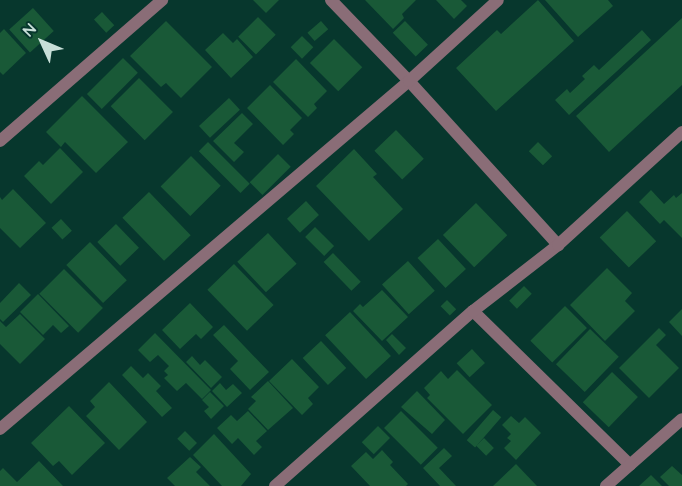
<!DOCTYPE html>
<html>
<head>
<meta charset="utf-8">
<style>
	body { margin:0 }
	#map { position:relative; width:682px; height:486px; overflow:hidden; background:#07372d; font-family:Quicksand,sans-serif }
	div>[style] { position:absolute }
	.building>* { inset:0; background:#195937; transform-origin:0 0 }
	.minor>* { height:12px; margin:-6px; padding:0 6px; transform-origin:6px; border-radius:6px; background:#8a6d77 }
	span { translate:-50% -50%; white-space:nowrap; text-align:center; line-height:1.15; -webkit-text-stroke:5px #07372d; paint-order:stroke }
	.north { position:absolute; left:12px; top:12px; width:60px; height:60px; -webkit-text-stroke:4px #07372d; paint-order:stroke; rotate:314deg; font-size:16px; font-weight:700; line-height:24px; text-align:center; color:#c8dfd8 }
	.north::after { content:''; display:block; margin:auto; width:21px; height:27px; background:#c8dfd8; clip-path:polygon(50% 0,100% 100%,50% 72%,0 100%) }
</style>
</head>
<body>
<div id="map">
	<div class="building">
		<i style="clip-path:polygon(253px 0,279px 0,266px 13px)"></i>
		<i style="clip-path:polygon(365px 0,416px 0,402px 14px,404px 18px,393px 29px)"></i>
		<i style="clip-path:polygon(436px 0,461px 0,467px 6px,454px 19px)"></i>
		<i style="clip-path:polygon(538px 0,574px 41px,496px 111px,456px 68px,497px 30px,501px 34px)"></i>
		<i style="clip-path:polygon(545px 0,608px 0,613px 6px,578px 37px)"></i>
		<i style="left:33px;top:8px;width:31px;height:32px;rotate:48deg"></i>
		<i style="left:102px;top:12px;width:18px;height:11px;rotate:47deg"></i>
		<i style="left:258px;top:17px;width:25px;height:28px;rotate:45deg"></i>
		<i style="clip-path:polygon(682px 18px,682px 85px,609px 152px,576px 116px)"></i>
		<i style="clip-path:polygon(166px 21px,212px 67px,181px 98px,166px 83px,161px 87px,130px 56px)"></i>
		<i style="left:321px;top:21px;width:11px;height:18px;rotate:49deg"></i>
		<i style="left:405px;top:21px;width:33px;height:17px;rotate:46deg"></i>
		<i style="clip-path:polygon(4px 29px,26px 53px,3px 75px,0 72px,0 33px)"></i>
		<i style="clip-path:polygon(642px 30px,651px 40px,569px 115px,555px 100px,567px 89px,570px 93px,585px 79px,582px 76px,594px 65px,599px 70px)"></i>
		<i style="clip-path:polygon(223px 33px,233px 43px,237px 39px,253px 57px,231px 78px,205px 50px)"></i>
		<i style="left:302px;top:36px;width:16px;height:16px;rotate:45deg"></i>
		<i style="left:334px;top:39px;width:40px;height:34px;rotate:45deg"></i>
		<i style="left:123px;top:58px;width:21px;height:51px;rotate:45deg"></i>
		<i style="clip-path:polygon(296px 59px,327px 91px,314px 104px,317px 108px,308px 117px,273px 82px)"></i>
		<i style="left:139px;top:78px;width:48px;height:40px;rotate:45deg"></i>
		<i style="clip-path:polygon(270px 85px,302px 118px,290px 130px,294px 134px,283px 145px,247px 108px)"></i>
		<i style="clip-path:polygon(82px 96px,128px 142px,96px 173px,65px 142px,61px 147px,46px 132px)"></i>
		<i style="left:229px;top:98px;width:16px;height:41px;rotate:47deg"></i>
		<i style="clip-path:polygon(242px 113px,253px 124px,234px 143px,244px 152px,234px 162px,213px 141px)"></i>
		<i style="left:396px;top:130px;width:40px;height:30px;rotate:46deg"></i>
		<i style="left:208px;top:142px;width:59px;height:13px;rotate:45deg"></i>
		<i style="left:538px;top:142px;width:20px;height:13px;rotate:45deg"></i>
		<i style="clip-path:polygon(60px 148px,83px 172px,51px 204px,24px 176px,39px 161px,43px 165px)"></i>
		<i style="clip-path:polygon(354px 149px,377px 174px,373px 177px,403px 209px,369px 241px,316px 186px)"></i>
		<i style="left:278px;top:154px;width:18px;height:40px;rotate:45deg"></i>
		<i style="left:191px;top:156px;width:42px;height:43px;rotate:45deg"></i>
		<i style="clip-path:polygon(13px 189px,46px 223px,20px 248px,0 228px,0 197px,2px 200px)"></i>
		<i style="clip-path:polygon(651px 190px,664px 204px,674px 195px,676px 198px,682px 193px,682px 238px,664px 220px,660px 224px,639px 202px)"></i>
		<i style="left:149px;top:192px;width:60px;height:37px;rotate:46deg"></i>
		<i style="left:306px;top:201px;width:19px;height:26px;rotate:47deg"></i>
		<i style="left:476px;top:203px;width:45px;height:46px;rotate:46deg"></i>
		<i style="left:627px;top:211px;width:42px;height:38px;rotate:46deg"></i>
		<i style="left:61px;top:219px;width:16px;height:13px;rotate:47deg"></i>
		<i style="left:116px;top:224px;width:33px;height:26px;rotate:46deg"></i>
		<i style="left:315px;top:227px;width:27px;height:14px;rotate:45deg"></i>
		<i style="left:268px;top:233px;width:42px;height:42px;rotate:47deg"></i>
		<i style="left:438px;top:239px;width:41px;height:28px;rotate:47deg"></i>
		<i style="left:90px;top:242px;width:53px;height:33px;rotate:46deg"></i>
		<i style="left:333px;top:253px;width:40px;height:13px;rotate:46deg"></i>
		<i style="left:408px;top:261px;width:40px;height:35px;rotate:48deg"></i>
		<i style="left:234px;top:264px;width:57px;height:37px;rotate:46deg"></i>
		<i style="clip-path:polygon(607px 268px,632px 293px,625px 301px,635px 311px,605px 341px,570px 305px)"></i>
		<i style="left:64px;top:269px;width:55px;height:35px;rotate:45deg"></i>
		<i style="clip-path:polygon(19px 283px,31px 295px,3px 322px,0 319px,0 303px)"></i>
		<i style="left:524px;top:286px;width:11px;height:21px;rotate:45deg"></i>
		<i style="clip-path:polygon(382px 290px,408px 317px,382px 341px,353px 311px,360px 304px,363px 307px)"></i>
		<i style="clip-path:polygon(38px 294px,69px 326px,61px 333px,53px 325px,43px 335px,20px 312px)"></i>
		<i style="left:447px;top:300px;width:13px;height:9px;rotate:45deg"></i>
		<i style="clip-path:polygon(190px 303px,213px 327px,201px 339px,196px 334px,180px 349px,162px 330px)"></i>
		<i style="left:565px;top:306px;width:31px;height:49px;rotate:45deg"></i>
		<i style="clip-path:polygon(682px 309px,682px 336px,669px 322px)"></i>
		<i style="left:350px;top:312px;width:60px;height:34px;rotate:47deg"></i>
		<i style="clip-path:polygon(20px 314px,45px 339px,20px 364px,0 344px,0 321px,6px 327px)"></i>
		<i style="clip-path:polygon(224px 325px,269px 372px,250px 390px,230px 369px,238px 361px,213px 335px)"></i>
		<i style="clip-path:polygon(659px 328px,666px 335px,656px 345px,679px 368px,649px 398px,619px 368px)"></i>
		<i style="left:590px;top:329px;width:40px;height:49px;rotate:44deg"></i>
		<i style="clip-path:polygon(155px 333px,211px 390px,202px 399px,186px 383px,177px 391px,164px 378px,168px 375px,164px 371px,169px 366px,158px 355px,150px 362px,138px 350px)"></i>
		<i style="clip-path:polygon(392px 334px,406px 348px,399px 355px,386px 340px)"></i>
		<i style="left:321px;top:341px;width:37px;height:25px;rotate:47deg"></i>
		<i style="left:472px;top:349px;width:19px;height:21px;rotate:47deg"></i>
		<i style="clip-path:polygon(192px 356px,200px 365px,205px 360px,222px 377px,211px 388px,186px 362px)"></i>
		<i style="clip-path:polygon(292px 359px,319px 387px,308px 398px,313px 404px,302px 415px,269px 381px)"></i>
		<i style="clip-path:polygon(131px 366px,143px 378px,148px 373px,161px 386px,156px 391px,172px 408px,162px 417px,122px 375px)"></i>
		<i style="clip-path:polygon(457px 370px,492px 405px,463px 434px,427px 398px,430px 395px,424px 388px,441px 371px,448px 379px)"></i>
		<i style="left:612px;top:372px;width:36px;height:42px;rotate:44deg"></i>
		<i style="clip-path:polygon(268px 381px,293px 408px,268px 430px,248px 409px,256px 401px,251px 397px)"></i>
		<i style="clip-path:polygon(109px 382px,147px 422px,119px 450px,86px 416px,95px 407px,90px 401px)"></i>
		<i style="clip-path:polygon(220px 383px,226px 390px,233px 384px,242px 393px,227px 407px,212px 391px)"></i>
		<i style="clip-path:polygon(417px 391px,445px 420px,432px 434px,401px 407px)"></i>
		<i style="clip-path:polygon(210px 392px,224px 406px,211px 419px,204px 411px,209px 407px,202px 400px)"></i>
		<i style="clip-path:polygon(69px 406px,105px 443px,72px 475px,59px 461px,53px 466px,31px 443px)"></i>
		<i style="left:493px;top:410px;width:11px;height:40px;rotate:41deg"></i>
		<i style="clip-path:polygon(248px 411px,267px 431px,256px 441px,262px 447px,254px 455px,238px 438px,232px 444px,217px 428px,231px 415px,237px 421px)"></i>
		<i style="left:401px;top:411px;width:52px;height:24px;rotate:45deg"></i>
		<i style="clip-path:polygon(511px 416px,519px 423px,525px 417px,541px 433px,516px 460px,504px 448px,511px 441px,507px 438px,511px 434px,502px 425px)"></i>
		<i style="left:378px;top:426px;width:17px;height:23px;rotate:45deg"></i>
		<i style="left:185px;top:431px;width:17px;height:11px;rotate:45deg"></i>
		<i style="clip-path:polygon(214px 434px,251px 474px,241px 486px,222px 486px,193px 455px)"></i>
		<i style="left:484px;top:438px;width:14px;height:11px;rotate:45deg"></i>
		<i style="clip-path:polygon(444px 448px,452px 456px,439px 468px,456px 486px,440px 486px,423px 468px)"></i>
		<i style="clip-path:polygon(382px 450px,393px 462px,390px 465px,408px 484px,406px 486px,370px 486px,351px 466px,366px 452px,373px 459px)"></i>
		<i style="clip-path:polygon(190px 457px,201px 467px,196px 472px,210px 486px,175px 486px,167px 478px)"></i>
		<i style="clip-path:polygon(39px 461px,63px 486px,0 486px,0 471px,3px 468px,17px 482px)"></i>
		<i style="clip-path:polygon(516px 464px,537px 486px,493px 486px)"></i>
		<i style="clip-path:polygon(672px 466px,682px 475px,682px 486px,669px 486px,660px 477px)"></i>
		<i style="clip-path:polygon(651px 475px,662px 486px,639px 486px)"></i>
	</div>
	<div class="minor">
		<i style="left:331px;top:0;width:112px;rotate:46.1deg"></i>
		<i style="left:409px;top:81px;width:222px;rotate:47.7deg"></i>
		<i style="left:0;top:141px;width:215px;rotate:-41deg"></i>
		<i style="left:473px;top:311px;width:220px;rotate:44.4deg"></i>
		<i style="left:0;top:429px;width:537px;rotate:-40.39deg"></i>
		<i style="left:409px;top:81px;width:120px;rotate:-42.3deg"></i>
		<i style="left:275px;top:486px;width:264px;rotate:-41.5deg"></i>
		<i style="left:473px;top:311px;width:108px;rotate:-37.8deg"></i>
		<i style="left:558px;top:245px;width:168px;rotate:-42.3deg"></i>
		<i style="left:606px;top:486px;width:101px;rotate:-41.4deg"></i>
	</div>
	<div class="north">N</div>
</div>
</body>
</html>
